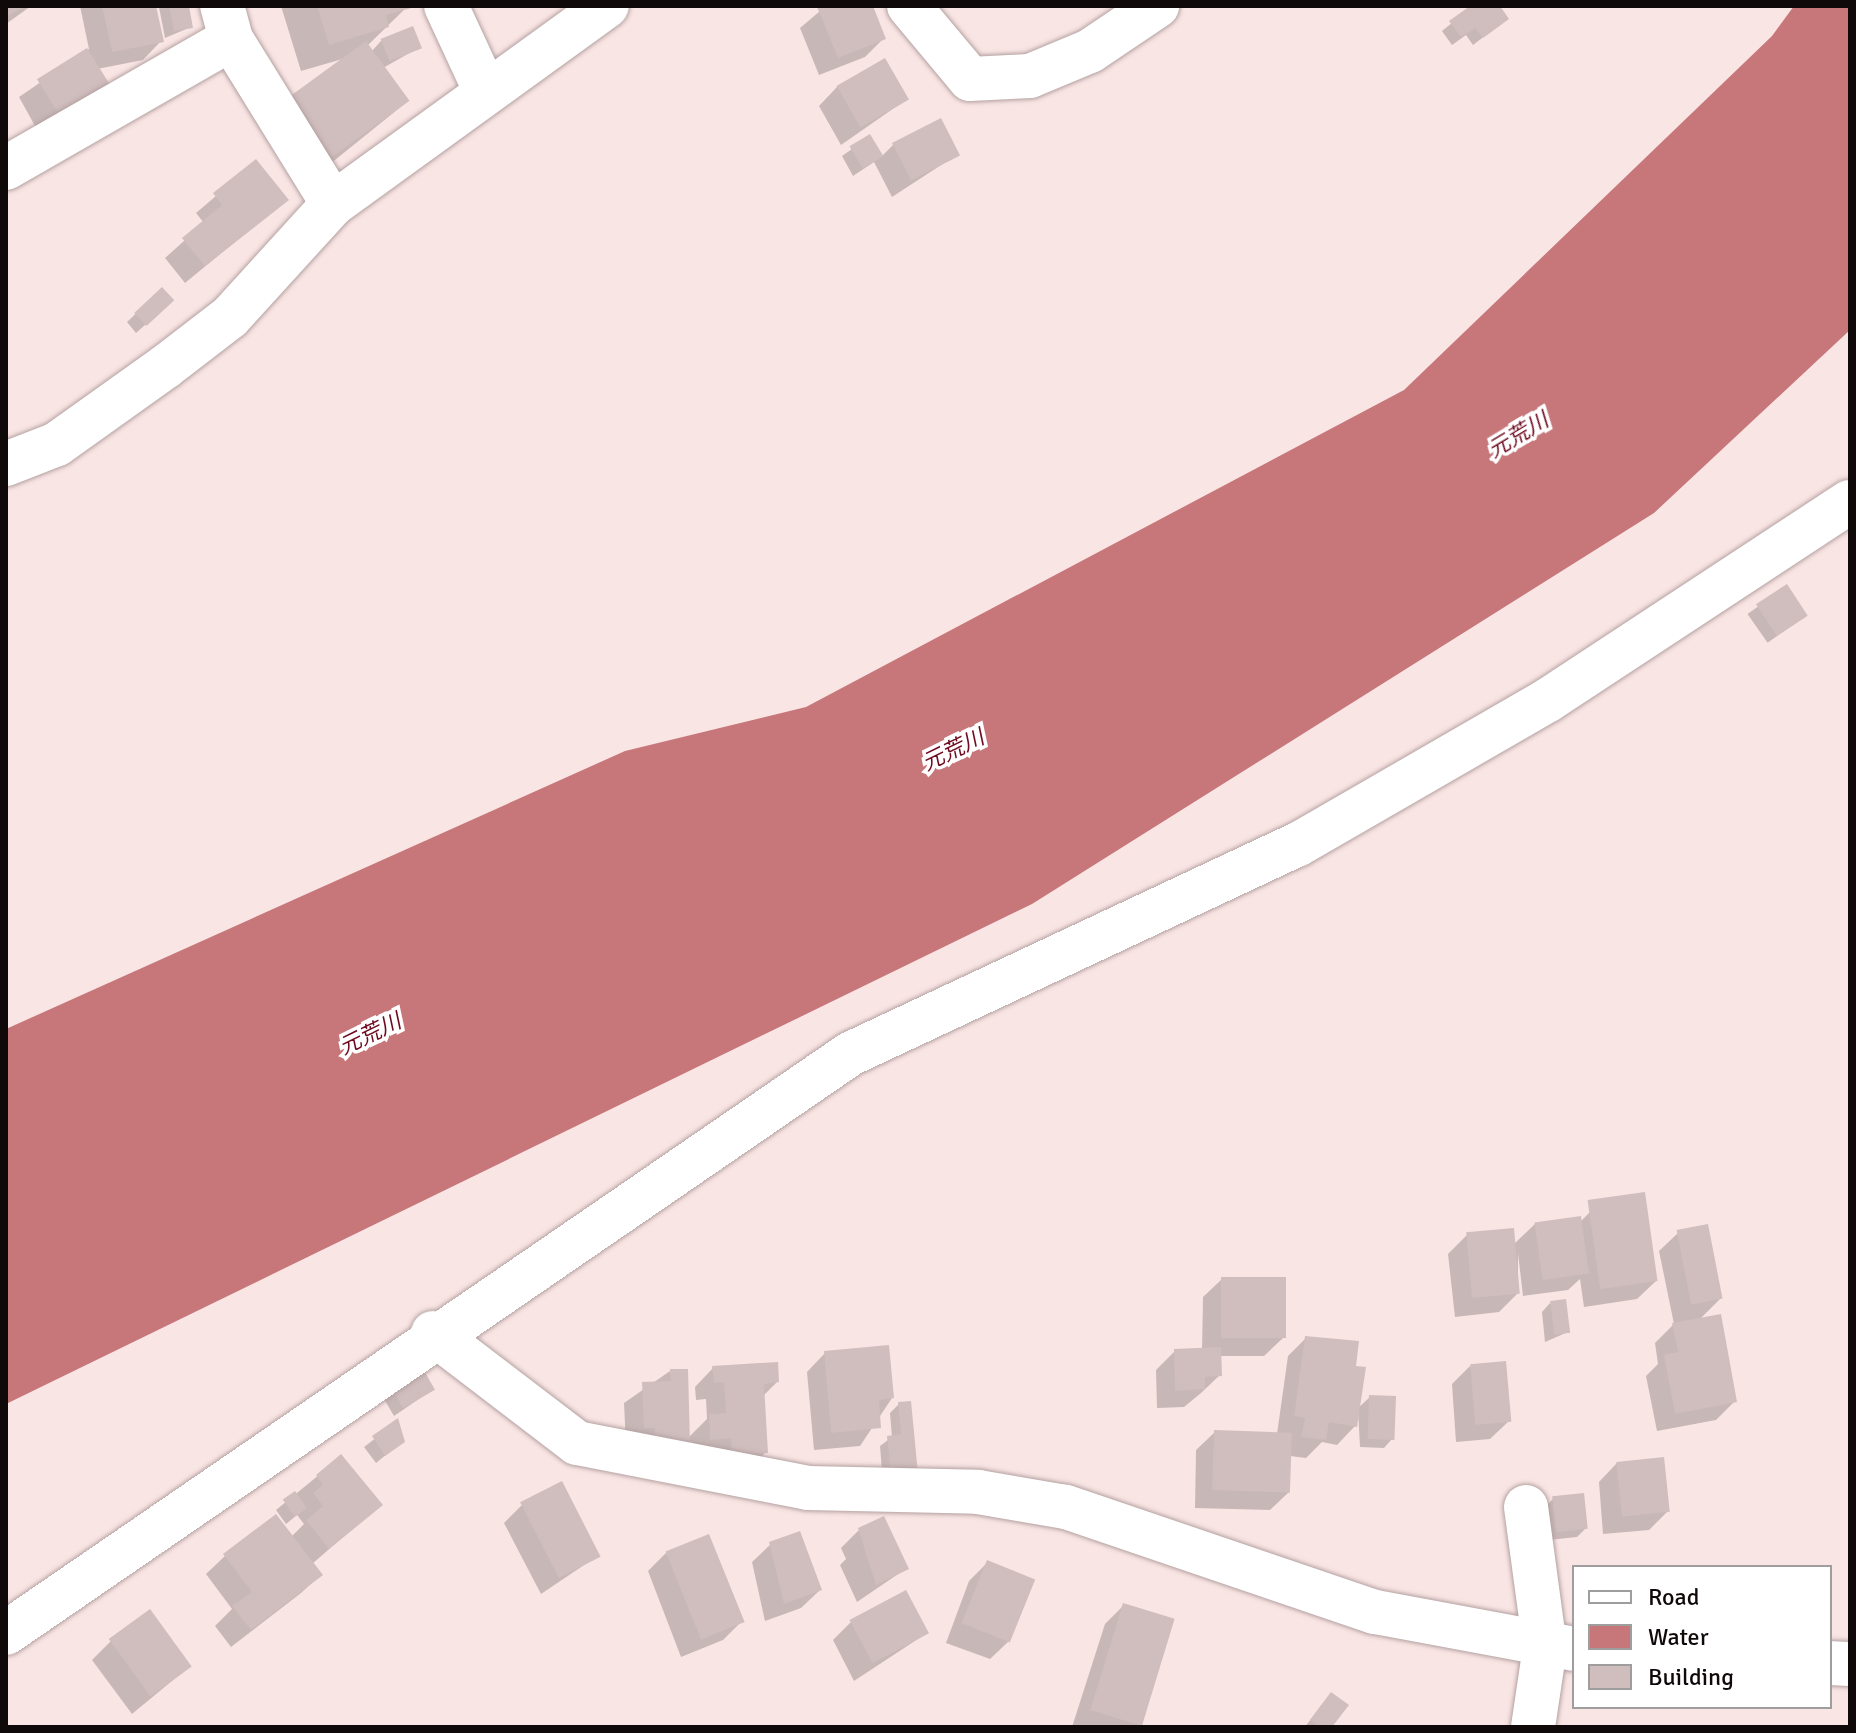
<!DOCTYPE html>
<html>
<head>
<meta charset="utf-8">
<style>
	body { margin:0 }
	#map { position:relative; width:1856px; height:1733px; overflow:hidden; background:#f9e5e4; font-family:Signika,"Noto Sans JP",sans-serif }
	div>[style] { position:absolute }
	.water>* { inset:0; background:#c7777a }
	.shadow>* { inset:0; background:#0003; transform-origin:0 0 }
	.building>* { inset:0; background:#d0bdbd; transform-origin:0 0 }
	.roads { filter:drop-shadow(0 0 2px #b4a1a1) drop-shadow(0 0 2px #b4a1a1) }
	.minor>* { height:44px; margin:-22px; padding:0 22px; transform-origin:22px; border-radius:22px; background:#fff }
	span { translate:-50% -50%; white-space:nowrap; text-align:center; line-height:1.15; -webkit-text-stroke:7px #fff; paint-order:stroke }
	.water-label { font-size:22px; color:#6f0b1f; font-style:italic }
	.frame { position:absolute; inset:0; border:8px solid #100909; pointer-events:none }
	.legend { position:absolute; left:1572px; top:1565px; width:260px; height:144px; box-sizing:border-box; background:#fff; border:2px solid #9f9d9d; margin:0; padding:10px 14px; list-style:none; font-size:24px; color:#100909 }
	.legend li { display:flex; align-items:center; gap:16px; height:40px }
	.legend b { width:40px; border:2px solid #9f9d9d }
</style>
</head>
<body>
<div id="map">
	<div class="water">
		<i style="clip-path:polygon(1794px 6px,1850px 6px,1850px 330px,1654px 513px,1032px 904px,6px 1404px,6px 1029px,625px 751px,806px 707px,1404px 390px,1772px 36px)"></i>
	</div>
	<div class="shadow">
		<i style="clip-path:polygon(6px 6px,31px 6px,6px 24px)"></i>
		<i style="clip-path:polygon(80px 6px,154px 6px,161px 41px,143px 60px,97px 69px,40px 135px,19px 97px,89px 49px)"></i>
		<i style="clip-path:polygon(187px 6px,191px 27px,165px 38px,159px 7px)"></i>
		<i style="clip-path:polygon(281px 6px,408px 6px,367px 46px,371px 52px,381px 41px,420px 47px,383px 68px,408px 101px,304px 185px,346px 58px,301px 71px)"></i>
		<i style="clip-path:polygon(826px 6px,871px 6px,884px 38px,865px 57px,819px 75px,800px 28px)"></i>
		<i style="clip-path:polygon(1473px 6px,1498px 6px,1507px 19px,1473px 45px,1466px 35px,1452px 45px,1442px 31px)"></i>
		<i style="clip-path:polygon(837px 87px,907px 99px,841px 145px,819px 106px)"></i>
		<i style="clip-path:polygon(869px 137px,881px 157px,893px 145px,958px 154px,892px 197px,874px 162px,853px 176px,842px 156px)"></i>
		<i style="clip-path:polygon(256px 162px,286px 200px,185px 283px,165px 258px,204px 223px,196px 213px)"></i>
		<i style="clip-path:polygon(162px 289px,163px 309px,136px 333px,127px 322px)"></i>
		<i style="left:1786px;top:587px;width:35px;height:47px;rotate:55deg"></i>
		<i style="clip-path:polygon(1591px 1211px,1656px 1281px,1637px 1299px,1584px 1307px,1580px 1279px,1568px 1290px,1523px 1296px,1518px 1253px,1518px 1293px,1499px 1312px,1455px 1317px,1448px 1254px,1467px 1235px,1513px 1245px,1535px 1224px,1580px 1222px)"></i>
		<i style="clip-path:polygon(1678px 1233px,1721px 1298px,1699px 1320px,1735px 1401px,1716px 1420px,1657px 1431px,1646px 1376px,1658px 1364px,1655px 1343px,1674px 1324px,1659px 1251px)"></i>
		<i style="clip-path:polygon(1222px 1279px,1283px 1338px,1264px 1356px,1219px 1356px,1220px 1375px,1201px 1393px,1184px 1407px,1157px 1408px,1156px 1370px,1175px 1351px,1202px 1350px,1203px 1297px)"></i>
		<i style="clip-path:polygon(1550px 1303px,1568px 1332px,1545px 1342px,1542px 1312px)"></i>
		<i style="clip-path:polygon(1306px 1338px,1354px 1368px,1358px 1408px,1370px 1397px,1392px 1439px,1384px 1448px,1360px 1447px,1358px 1409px,1355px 1426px,1337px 1445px,1322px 1442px,1306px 1458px,1290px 1456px,1289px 1492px,1270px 1510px,1195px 1508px,1196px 1450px,1215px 1432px,1277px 1434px,1288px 1356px)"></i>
		<i style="clip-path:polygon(825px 1353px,892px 1398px,860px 1446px,814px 1450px,807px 1372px)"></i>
		<i style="clip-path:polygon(1470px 1366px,1509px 1421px,1490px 1439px,1456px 1442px,1452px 1384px)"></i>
		<i style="clip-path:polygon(713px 1368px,777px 1382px,763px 1396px,766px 1452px,748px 1470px,693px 1457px,692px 1441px,670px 1463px,626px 1446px,624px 1403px,670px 1371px,688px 1438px,707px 1419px,706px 1399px,696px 1400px,695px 1387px)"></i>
		<i style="clip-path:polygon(432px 1390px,394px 1416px,384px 1399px,393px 1391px)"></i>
		<i style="clip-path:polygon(899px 1404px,916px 1473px,883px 1484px,880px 1446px,892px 1437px,890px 1413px)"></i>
		<i style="clip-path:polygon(397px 1422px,403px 1441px,376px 1463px,364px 1447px)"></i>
		<i style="clip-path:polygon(341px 1457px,380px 1505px,312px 1564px,320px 1575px,301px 1593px,231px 1647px,215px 1626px,232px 1609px,206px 1574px,225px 1556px,291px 1537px,304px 1524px,297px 1515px,286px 1524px,276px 1510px)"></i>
		<i style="clip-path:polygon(1617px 1463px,1667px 1512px,1649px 1530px,1603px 1534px,1599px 1482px)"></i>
		<i style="clip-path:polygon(1553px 1499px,1586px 1528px,1577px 1537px,1548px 1540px,1544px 1508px)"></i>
		<i style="clip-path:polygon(522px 1505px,599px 1555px,541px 1594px,504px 1523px)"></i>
		<i style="clip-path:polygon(860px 1529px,907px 1568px,857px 1602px,840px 1565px,846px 1559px,841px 1548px)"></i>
		<i style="clip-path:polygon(771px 1544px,820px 1590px,801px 1608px,765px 1621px,752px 1562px)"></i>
		<i style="clip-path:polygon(666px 1553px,742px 1621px,723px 1640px,681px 1657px,648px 1571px)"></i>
		<i style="clip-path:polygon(987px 1563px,1009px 1641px,990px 1659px,946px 1643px,969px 1581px)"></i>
		<i style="clip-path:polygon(1124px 1605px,1138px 1725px,1072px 1727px,1105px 1624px)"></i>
		<i style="clip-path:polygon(852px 1621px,927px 1633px,854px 1681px,833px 1640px)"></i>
		<i style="clip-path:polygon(111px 1641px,190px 1666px,132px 1714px,92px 1660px)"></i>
		<i style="clip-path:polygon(1323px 1703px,1330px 1727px,1305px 1727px)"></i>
	</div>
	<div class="building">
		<i style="clip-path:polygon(6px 6px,26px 6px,6px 17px)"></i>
		<i style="clip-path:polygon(102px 6px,156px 6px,164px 42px,112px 52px)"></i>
		<i style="clip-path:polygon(169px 6px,189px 6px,193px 28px,174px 31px)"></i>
		<i style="clip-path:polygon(317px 6px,415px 6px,415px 7px,386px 15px,389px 27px,329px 45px)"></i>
		<i style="clip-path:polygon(873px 6px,886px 39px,838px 58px,817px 7px)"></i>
		<i style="clip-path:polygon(1470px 6px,1500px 6px,1509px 19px,1483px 38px,1475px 28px,1461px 37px,1449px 21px)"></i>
		<i style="left:413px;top:26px;width:24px;height:35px;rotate:68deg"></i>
		<i style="left:366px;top:41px;width:74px;height:96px;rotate:54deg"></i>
		<i style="left:87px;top:48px;width:46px;height:59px;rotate:58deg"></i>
		<i style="left:885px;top:58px;width:48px;height:56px;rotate:60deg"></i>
		<i style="left:941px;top:118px;width:42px;height:55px;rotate:63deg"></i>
		<i style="left:870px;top:134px;width:26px;height:24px;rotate:59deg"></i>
		<i style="clip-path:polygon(256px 159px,289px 200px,205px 266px,182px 238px,222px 205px,213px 193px)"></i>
		<i style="left:162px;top:287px;width:18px;height:38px;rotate:47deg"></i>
		<i style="left:1787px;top:584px;width:38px;height:37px;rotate:57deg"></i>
		<i style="left:1645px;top:1192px;width:90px;height:58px;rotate:82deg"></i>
		<i style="left:1581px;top:1216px;width:58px;height:47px;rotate:82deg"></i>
		<i style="left:1708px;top:1224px;width:76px;height:32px;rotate:79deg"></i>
		<i style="left:1514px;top:1228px;width:66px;height:48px;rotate:85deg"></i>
		<i style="left:1221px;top:1277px;width:65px;height:61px"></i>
		<i style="left:1566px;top:1299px;width:34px;height:16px;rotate:83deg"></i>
		<i style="clip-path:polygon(1721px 1314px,1737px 1402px,1675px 1414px,1664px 1355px,1678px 1352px,1672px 1323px)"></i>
		<i style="clip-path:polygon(1305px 1336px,1359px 1341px,1356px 1366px,1366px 1367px,1357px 1427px,1329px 1422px,1326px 1440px,1301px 1437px,1305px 1418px,1294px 1416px)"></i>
		<i style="clip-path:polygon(889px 1345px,894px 1398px,879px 1400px,881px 1428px,831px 1433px,824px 1351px)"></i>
		<i style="clip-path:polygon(1221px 1347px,1222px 1376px,1205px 1377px,1205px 1389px,1175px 1391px,1174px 1349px)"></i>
		<i style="left:1506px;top:1361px;width:61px;height:36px;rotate:85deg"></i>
		<i style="clip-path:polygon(778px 1362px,779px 1382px,764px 1384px,768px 1453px,732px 1455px,731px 1438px,710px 1440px,709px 1414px,726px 1413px,724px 1382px,714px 1383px,712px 1366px)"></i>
		<i style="left:423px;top:1369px;width:24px;height:37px;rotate:60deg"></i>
		<i style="clip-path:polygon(670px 1369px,688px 1369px,690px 1445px,655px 1447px,655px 1428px,644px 1428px,642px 1382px,671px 1381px)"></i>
		<i style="left:1369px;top:1395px;width:27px;height:44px;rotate:2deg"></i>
		<i style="clip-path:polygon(911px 1401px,918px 1474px,891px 1476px,887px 1436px,901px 1434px,898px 1402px)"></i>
		<i style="clip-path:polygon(398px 1418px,405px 1442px,385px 1456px,372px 1436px)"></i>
		<i style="left:1214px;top:1430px;width:78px;height:60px;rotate:2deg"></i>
		<i style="clip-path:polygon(341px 1454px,383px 1505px,329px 1549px,306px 1520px,323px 1506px,313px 1493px,323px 1485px,316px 1475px)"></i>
		<i style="left:1664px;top:1457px;width:55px;height:48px;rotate:84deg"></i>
		<i style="left:562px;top:1481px;width:85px;height:47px;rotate:63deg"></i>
		<i style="left:295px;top:1491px;width:21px;height:15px;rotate:55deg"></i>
		<i style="left:1584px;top:1493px;width:36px;height:32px;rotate:84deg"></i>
		<i style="clip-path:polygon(276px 1514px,323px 1575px,251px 1630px,232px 1606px,252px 1592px,223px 1554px)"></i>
		<i style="clip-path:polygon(884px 1516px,909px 1569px,876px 1585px,858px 1528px)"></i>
		<i style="clip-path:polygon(800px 1531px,822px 1590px,784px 1604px,769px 1542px)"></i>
		<i style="left:709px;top:1534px;width:95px;height:47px;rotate:68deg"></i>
		<i style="left:987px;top:1560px;width:52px;height:68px;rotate:22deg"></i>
		<i style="left:906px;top:1590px;width:49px;height:64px;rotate:62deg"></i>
		<i style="left:1123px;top:1603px;width:54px;height:112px;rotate:17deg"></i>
		<i style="left:150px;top:1609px;width:71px;height:51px;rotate:54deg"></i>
		<i style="clip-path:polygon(1331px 1692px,1349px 1705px,1332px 1727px,1320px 1727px,1310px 1720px)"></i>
	</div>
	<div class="roads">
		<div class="minor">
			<i style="left:446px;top:6px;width:93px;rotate:65.1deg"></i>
			<i style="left:909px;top:6px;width:95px;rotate:50.1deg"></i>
			<i style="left:970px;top:79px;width:60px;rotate:-2.9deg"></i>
			<i style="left:1030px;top:76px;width:65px;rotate:-22.6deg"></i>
			<i style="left:1090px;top:51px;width:81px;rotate:-33.9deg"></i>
			<i style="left:231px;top:39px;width:194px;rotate:58.3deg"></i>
			<i style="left:6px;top:168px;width:259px;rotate:-29.8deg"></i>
			<i style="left:231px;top:39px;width:34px;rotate:-105deg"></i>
			<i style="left:6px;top:464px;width:55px;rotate:-21.4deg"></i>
			<i style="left:57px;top:444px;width:133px;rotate:-35.5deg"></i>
			<i style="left:165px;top:367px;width:82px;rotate:-37.6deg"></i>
			<i style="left:230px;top:317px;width:153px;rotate:-47.7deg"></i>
			<i style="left:333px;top:204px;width:338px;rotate:-35.9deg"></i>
			<i style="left:433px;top:1333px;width:181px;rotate:37.4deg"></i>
			<i style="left:577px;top:1443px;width:235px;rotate:11deg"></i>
			<i style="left:808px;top:1488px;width:170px;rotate:1.3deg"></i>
			<i style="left:978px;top:1492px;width:89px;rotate:9.7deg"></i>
			<i style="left:1066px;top:1507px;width:326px;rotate:18.8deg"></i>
			<i style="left:1375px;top:1612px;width:202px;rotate:10.5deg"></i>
			<i style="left:1526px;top:1507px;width:141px;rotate:82.3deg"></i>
			<i style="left:1545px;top:1647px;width:81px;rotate:98.5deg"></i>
			<i style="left:6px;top:1633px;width:1024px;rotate:-34.45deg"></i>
			<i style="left:850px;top:1054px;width:493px;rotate:-25.1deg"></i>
			<i style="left:1297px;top:845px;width:290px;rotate:-30deg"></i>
			<i style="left:1548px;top:700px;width:361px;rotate:-33.3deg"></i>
			<i style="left:1830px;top:1663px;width:20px;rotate:3deg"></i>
		</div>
	</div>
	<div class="water-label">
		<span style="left:1518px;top:435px;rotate:-31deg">元荒川</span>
		<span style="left:953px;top:750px;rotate:-26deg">元荒川</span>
		<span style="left:370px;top:1034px;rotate:-26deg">元荒川</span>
	</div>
	<div class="frame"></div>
	<ul class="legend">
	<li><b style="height:10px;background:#fff"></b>Road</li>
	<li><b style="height:22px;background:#c7777a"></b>Water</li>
	<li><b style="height:22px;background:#d0bdbd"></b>Building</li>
	</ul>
</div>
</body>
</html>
